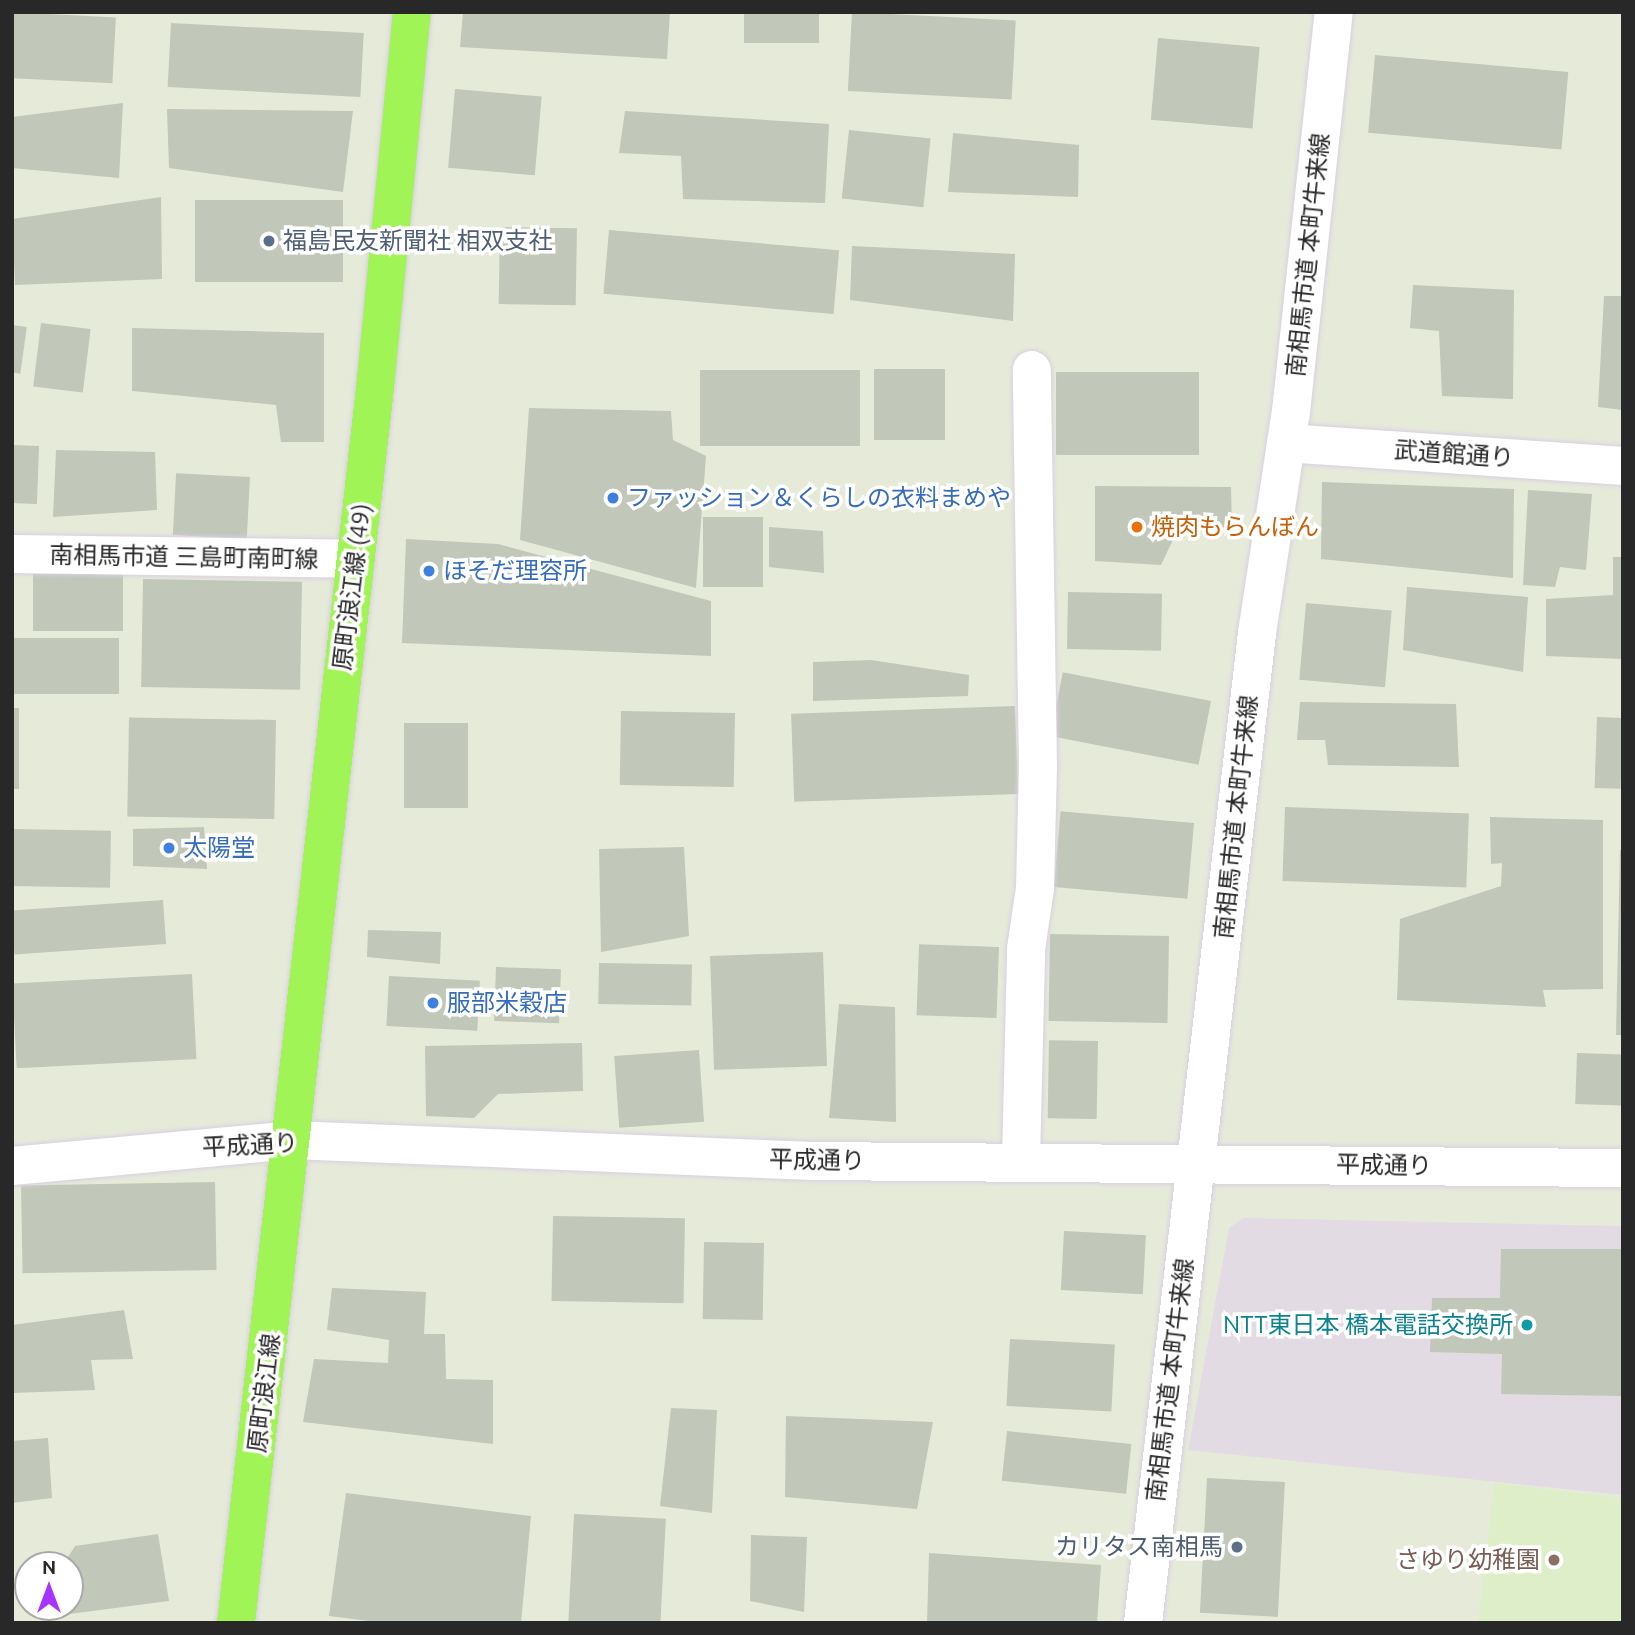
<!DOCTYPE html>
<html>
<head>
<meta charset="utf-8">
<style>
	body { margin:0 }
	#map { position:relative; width:1635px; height:1635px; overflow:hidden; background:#e6ebd9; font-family:Ubuntu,"Noto Sans JP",sans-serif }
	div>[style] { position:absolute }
	.industrial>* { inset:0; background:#e3dbe3 }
	.education>* { inset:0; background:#ddeec8 }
	.building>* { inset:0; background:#c1c7b9; transform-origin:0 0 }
	.roads { filter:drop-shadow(0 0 2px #dacfe2) drop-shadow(0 0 2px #dacfe2) }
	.minor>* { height:38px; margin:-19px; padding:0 19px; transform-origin:19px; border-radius:19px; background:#fff }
	.major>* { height:38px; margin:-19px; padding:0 19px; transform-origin:19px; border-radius:19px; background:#a0f456 }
	.dots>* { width:19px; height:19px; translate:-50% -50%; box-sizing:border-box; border:4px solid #fff; border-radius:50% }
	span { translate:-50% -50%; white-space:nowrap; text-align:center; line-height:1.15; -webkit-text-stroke:7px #fff; paint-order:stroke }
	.service-label { font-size:24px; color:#4e5e75 }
	.left { translate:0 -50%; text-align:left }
	.right { translate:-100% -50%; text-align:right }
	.street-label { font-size:24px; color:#282828 }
	.shop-label { font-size:24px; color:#366cbe }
	.food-label { font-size:24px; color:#c56008 }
	.culture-label { font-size:24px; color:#0d838f }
	.education-label { font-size:24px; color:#785e54 }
	.frame { position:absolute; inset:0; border:14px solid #282828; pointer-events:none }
	.north { position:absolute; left:14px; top:1551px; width:70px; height:70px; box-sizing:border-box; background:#fff; border:2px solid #a9a9a9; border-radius:50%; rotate:0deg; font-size:19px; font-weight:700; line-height:28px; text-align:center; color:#282828 }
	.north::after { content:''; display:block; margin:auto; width:24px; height:32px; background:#a833ff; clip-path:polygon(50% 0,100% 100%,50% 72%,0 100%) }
</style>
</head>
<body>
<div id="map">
	<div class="industrial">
		<i style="clip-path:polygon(1243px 1218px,1623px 1226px,1623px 1495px,1188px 1450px,1229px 1228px)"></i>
	</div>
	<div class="education">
		<i style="clip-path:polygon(1494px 1483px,1623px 1498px,1623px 1623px,1478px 1623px)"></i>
	</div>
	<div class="building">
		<i style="left:12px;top:12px;width:104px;height:66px;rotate:3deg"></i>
		<i style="clip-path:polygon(463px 12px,670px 12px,667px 59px,460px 47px)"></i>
		<i style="left:744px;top:12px;width:75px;height:31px"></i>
		<i style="left:852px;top:12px;width:164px;height:79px;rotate:3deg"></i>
		<i style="left:171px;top:23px;width:193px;height:64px;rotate:3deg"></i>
		<i style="left:1158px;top:38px;width:102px;height:82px;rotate:5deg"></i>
		<i style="left:1375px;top:55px;width:194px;height:78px;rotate:5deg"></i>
		<i style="left:455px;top:89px;width:87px;height:79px;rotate:5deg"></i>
		<i style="clip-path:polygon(123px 103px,119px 178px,12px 168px,12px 117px)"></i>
		<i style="clip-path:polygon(167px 109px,353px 111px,343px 192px,169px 168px)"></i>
		<i style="clip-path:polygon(625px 111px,829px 124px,825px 203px,683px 199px,681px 156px,619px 153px)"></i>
		<i style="left:849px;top:130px;width:82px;height:69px;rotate:6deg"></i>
		<i style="clip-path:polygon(953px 133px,1079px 145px,1078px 197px,948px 192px)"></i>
		<i style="clip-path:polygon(161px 197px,162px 279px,15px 285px,12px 219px)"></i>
		<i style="left:195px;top:200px;width:148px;height:82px"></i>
		<i style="left:500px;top:227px;width:77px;height:77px;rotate:1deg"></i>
		<i style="left:609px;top:230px;width:231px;height:64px;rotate:5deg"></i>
		<i style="clip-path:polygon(852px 246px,1015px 254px,1013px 321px,850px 300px)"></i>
		<i style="clip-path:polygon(1413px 285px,1514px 290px,1513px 399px,1442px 396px,1439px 331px,1410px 328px)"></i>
		<i style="clip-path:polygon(1604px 296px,1623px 296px,1623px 410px,1598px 407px)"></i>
		<i style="left:41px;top:323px;width:50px;height:64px;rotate:7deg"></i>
		<i style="left:12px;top:325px;width:15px;height:47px;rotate:8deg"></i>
		<i style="clip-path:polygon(132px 328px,324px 333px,324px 442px,281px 442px,276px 405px,132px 391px)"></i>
		<i style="left:874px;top:369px;width:71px;height:71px"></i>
		<i style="left:700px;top:370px;width:160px;height:76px"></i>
		<i style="left:1056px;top:372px;width:143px;height:83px"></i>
		<i style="clip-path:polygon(529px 408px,671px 411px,673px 440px,706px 456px,696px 588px,520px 540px)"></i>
		<i style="left:12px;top:445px;width:27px;height:58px;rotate:2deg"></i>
		<i style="clip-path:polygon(56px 450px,155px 452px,157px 510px,53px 517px)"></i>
		<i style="left:250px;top:477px;width:62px;height:74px;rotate:93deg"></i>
		<i style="clip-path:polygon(1322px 482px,1514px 489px,1513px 578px,1321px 559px)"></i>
		<i style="clip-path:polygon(1095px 486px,1231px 487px,1232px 528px,1180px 525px,1161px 565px,1095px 561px)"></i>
		<i style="clip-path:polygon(1528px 490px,1592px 494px,1586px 570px,1560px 567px,1555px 587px,1523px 585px)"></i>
		<i style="left:703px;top:517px;width:60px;height:70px"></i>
		<i style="clip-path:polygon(769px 527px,823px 531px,824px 573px,769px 567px)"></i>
		<i style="clip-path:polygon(406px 539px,498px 544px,711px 601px,711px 656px,402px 643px)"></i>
		<i style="clip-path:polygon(1613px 557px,1623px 557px,1623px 659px,1546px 656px,1546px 599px,1613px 595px)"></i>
		<i style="left:123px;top:574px;width:57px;height:90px;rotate:90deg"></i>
		<i style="left:143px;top:579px;width:159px;height:108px;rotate:1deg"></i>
		<i style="clip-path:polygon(1407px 587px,1528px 597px,1523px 672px,1403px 650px)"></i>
		<i style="left:1068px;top:592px;width:94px;height:57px;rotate:1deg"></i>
		<i style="left:1306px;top:603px;width:86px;height:77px;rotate:5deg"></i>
		<i style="left:119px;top:638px;width:56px;height:107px;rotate:90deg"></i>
		<i style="clip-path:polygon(871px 660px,969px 675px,968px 696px,813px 701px,813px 662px)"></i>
		<i style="left:1211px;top:701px;width:65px;height:151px;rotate:101deg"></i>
		<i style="clip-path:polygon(1300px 702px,1456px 704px,1459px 767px,1328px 765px,1325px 740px,1297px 740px)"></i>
		<i style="left:1015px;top:706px;width:88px;height:224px;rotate:88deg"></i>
		<i style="left:12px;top:708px;width:7px;height:81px"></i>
		<i style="left:621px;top:711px;width:114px;height:74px;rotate:1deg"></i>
		<i style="left:1597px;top:717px;width:26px;height:71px;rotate:2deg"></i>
		<i style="left:276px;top:720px;width:99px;height:147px;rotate:91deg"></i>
		<i style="left:404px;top:723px;width:64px;height:85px"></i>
		<i style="left:1285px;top:807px;width:184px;height:74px;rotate:2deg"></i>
		<i style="clip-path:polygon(1490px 817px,1603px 820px,1603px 989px,1543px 990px,1546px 1007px,1397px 1000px,1400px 919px,1501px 886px,1502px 863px,1491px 864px)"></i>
		<i style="left:1194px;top:823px;width:76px;height:134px;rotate:95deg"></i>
		<i style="clip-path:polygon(204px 827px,207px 869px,133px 866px,133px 829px)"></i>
		<i style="left:12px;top:829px;width:99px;height:57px;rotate:1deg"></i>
		<i style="clip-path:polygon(684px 847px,689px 936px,601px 952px,599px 849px)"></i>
		<i style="clip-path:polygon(1620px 850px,1623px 850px,1623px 1035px,1616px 1035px)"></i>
		<i style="left:163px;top:900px;width:44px;height:152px;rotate:86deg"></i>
		<i style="clip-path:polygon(368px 930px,441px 932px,440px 964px,367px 957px)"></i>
		<i style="left:1050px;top:934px;width:119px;height:87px;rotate:1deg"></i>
		<i style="left:999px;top:947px;width:71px;height:80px;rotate:92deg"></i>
		<i style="left:823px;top:952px;width:114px;height:113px;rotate:88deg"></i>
		<i style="left:599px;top:963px;width:93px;height:41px;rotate:1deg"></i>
		<i style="left:496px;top:967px;width:65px;height:54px;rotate:2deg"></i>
		<i style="left:192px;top:974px;width:85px;height:180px;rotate:87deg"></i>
		<i style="left:389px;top:976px;width:91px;height:50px;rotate:3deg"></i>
		<i style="clip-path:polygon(839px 1004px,895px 1007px,896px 1122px,829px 1118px)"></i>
		<i style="left:1098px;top:1041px;width:78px;height:49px;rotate:91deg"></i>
		<i style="clip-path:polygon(582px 1043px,583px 1091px,498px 1094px,474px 1118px,426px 1116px,425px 1046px)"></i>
		<i style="left:699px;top:1050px;width:72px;height:85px;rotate:86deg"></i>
		<i style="left:1577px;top:1053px;width:46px;height:51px;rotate:2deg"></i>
		<i style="left:215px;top:1182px;width:88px;height:194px;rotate:89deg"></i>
		<i style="left:553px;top:1216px;width:132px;height:85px;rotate:1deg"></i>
		<i style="left:1064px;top:1231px;width:82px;height:59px;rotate:3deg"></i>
		<i style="left:764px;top:1243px;width:77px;height:60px;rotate:91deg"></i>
		<i style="clip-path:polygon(1501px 1249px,1623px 1249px,1623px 1396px,1501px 1394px,1502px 1354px,1430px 1352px,1432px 1298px,1500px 1298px)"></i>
		<i style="clip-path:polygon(332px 1288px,426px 1292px,424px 1334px,445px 1334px,446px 1379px,493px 1380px,493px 1444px,303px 1422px,314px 1359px,388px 1363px,389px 1340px,327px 1330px)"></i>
		<i style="clip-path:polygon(124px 1310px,133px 1359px,91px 1360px,95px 1390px,12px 1393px,12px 1325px)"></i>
		<i style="left:1010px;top:1339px;width:105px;height:67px;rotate:3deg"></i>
		<i style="clip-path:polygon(671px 1408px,717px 1410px,712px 1513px,660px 1506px)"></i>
		<i style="clip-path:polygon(786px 1416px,933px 1422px,917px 1509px,785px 1497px)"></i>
		<i style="left:1007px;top:1431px;width:125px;height:50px;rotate:6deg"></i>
		<i style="clip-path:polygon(48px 1438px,52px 1498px,12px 1503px,12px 1441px)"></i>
		<i style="left:1207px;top:1478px;width:78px;height:135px;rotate:3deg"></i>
		<i style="clip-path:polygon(346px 1493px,531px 1516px,521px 1623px,385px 1623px,329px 1616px)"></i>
		<i style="left:574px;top:1514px;width:92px;height:110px;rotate:3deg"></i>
		<i style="clip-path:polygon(158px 1534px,169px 1601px,54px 1616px,52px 1607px,70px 1607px,70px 1565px,63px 1565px,75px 1546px)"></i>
		<i style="clip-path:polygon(751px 1535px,807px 1537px,804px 1612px,750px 1601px)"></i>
		<i style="clip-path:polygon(929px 1553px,1101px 1565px,1097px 1623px,927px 1623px)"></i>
	</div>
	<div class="roads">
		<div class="minor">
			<i style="left:1286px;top:443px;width:338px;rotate:3.9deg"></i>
			<i style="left:12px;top:554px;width:343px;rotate:0.8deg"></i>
			<i style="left:1021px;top:1161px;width:212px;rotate:-88.6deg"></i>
			<i style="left:1026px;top:949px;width:62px;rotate:-81.6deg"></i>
			<i style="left:1035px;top:888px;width:121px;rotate:-88.6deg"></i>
			<i style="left:1038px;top:767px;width:397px;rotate:-90.9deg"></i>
			<i style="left:12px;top:1166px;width:281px;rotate:-5.3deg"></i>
			<i style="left:292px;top:1140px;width:521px;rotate:2.31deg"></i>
			<i style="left:813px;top:1161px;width:810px;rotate:0.5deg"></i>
			<i style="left:1143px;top:1623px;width:997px;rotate:-83.43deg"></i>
			<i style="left:1257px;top:633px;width:224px;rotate:-81.3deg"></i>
			<i style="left:1291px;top:412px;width:402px;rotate:-83.9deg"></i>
		</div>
		<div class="major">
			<i style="left:236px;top:1623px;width:1253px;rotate:-83.58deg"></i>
			<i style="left:376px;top:378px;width:368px;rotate:-84.4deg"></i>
		</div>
	</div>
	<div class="dots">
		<i style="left:269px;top:241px;background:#5c6f8a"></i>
		<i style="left:613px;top:498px;background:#3f7fe0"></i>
		<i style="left:1137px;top:527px;background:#e8710a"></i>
		<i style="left:429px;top:571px;background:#3f7fe0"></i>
		<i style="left:169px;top:848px;background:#3f7fe0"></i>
		<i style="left:433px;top:1003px;background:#3f7fe0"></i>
		<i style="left:1527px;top:1325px;background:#0f9aa8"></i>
		<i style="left:1237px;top:1547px;background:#5c6f8a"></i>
		<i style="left:1554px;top:1560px;background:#8d6e63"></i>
	</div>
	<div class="service-label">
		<span class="left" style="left:283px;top:241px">福島民友新聞社 相双支社</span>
		<span class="right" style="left:1223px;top:1547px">カリタス南相馬</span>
	</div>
	<div class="street-label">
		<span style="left:1308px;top:255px;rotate:-84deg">南相馬市道 本町牛来線</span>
		<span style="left:1454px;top:454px;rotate:4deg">武道館通り</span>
		<span style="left:184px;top:557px;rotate:1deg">南相馬市道 三島町南町線</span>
		<span style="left:352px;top:587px;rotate:-83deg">原町浪江線 (49)</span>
		<span style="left:1236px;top:817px;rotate:-84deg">南相馬市道 本町牛来線</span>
		<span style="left:250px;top:1145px;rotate:-3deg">平成通り</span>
		<span style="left:817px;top:1160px;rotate:1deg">平成通り</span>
		<span style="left:1384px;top:1165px;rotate:1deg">平成通り</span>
		<span style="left:1170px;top:1380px;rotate:-83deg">南相馬市道 本町牛来線</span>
		<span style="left:264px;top:1393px;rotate:-83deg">原町浪江線</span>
	</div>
	<div class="shop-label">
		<span class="left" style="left:627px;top:498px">ファッション＆くらしの衣料まめや</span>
		<span class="left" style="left:443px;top:571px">ほそだ理容所</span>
		<span class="left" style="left:183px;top:848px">太陽堂</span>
		<span class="left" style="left:447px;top:1003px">服部米穀店</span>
	</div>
	<div class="food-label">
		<span class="left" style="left:1151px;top:527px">焼肉もらんぼん</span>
	</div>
	<div class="culture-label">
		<span class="right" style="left:1513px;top:1325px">NTT東日本 橋本電話交換所</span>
	</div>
	<div class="education-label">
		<span class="right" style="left:1540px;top:1560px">さゆり幼稚園</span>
	</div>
	<div class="frame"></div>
	<div class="north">N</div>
</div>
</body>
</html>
